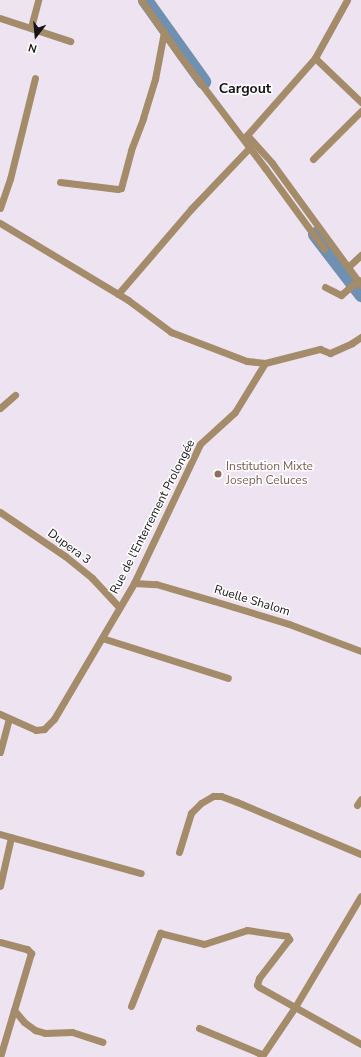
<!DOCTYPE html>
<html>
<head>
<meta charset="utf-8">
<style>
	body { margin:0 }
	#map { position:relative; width:361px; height:1057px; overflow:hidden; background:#eee4f1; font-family:"Nunito Sans",sans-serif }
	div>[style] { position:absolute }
	.river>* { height:15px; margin:-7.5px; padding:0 7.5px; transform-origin:7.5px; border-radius:7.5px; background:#6f90b0 }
	.street>* { height:7px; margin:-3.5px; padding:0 3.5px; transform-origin:3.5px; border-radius:3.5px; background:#a48c6b }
	.dots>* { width:11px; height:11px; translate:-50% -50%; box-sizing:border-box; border:2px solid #fff; border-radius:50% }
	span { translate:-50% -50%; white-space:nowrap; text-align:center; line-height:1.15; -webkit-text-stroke:3px #fff; paint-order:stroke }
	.education-label { font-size:12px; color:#785e54 }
	.left { translate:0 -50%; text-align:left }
	.street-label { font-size:12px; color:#171318 }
	.quarter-label { font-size:14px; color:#171318; font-weight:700 }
	.north { position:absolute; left:16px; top:16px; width:40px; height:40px; -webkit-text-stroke:3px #fff; paint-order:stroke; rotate:196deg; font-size:11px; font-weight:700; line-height:16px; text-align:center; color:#171318 }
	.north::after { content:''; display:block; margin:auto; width:14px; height:18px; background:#171318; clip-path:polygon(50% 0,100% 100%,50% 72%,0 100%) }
</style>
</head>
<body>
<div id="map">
	<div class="river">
		<i style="left:145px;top:0;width:100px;rotate:54.4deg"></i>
		<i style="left:315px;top:234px;width:76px;rotate:52.5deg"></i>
	</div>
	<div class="street">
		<i style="left:141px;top:0;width:68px;rotate:55.1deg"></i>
		<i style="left:180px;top:56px;width:141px;rotate:52.8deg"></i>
		<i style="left:265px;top:168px;width:100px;rotate:53.9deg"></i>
		<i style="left:347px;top:0;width:66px;rotate:118.9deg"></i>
		<i style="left:315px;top:58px;width:103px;rotate:131.4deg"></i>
		<i style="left:247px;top:135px;width:38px;rotate:48deg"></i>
		<i style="left:272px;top:163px;width:151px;rotate:53.9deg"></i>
		<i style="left:0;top:18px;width:74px;rotate:18.2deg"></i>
		<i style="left:31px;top:27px;width:28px;rotate:-75deg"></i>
		<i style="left:315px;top:58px;width:64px;rotate:43.7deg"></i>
		<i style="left:313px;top:159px;width:68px;rotate:-45deg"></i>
		<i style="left:60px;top:182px;width:58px;rotate:6.9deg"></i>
		<i style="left:118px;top:189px;width:3px;rotate:-18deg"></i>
		<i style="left:121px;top:188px;width:39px;rotate:-75deg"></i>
		<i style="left:131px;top:150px;width:34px;rotate:-69deg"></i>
		<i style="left:143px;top:118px;width:41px;rotate:-72.9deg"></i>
		<i style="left:155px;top:79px;width:48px;rotate:-79.2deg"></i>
		<i style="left:0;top:208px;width:31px;rotate:-71deg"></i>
		<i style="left:10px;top:179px;width:104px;rotate:-76.1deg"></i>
		<i style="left:0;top:223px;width:149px;rotate:31deg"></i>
		<i style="left:128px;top:300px;width:54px;rotate:36.7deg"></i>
		<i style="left:171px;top:332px;width:81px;rotate:20.9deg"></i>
		<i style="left:247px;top:361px;width:18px;rotate:6deg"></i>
		<i style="left:265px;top:363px;width:57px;rotate:-14.3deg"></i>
		<i style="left:320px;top:349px;width:11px;rotate:22deg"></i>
		<i style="left:330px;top:353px;width:24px;rotate:-24deg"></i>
		<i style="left:352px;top:343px;width:11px;rotate:-34deg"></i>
		<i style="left:348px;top:267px;width:18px;rotate:-43deg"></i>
		<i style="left:325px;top:287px;width:18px;rotate:27deg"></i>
		<i style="left:341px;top:295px;width:23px;rotate:-41deg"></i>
		<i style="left:118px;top:294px;width:112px;rotate:-49.3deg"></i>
		<i style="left:191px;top:209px;width:90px;rotate:-46.4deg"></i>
		<i style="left:0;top:408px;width:20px;rotate:-41deg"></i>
		<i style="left:0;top:512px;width:78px;rotate:34.1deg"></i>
		<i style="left:65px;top:556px;width:35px;rotate:39deg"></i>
		<i style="left:92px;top:578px;width:40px;rotate:47deg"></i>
		<i style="left:134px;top:583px;width:22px;rotate:3deg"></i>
		<i style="left:156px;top:584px;width:60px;rotate:16.3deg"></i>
		<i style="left:214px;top:601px;width:78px;rotate:17deg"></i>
		<i style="left:289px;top:624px;width:77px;rotate:20.6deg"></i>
		<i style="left:102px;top:638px;width:132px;rotate:17.6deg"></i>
		<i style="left:0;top:714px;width:39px;rotate:24deg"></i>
		<i style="left:36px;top:730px;width:8px;rotate:-7deg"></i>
		<i style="left:44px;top:729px;width:14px;rotate:-45deg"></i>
		<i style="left:54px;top:719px;width:158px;rotate:-59.5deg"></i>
		<i style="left:134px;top:583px;width:154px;rotate:-64.6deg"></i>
		<i style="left:200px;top:444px;width:47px;rotate:-42.4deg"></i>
		<i style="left:235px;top:412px;width:57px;rotate:-58.5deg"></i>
		<i style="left:0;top:752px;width:34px;rotate:-75deg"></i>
		<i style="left:357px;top:805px;width:7px;rotate:-56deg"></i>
		<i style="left:0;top:834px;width:146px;rotate:15.5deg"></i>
		<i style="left:179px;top:852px;width:41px;rotate:-72.9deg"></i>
		<i style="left:191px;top:813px;width:14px;rotate:-45deg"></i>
		<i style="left:201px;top:803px;width:14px;rotate:-30deg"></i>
		<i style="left:213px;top:796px;width:8px"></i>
		<i style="left:221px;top:796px;width:17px;rotate:21deg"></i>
		<i style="left:237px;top:802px;width:134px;rotate:22.8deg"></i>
		<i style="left:0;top:886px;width:50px;rotate:-77.3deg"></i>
		<i style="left:0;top:942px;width:28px;rotate:15deg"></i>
		<i style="left:27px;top:949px;width:6px;rotate:45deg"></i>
		<i style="left:31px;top:953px;width:109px;rotate:106.6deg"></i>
		<i style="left:131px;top:1006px;width:79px;rotate:-68.3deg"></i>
		<i style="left:160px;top:933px;width:45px;rotate:14deg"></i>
		<i style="left:204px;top:944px;width:45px;rotate:-18deg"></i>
		<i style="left:247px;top:930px;width:40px;rotate:8.5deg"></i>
		<i style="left:287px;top:936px;width:4px;rotate:56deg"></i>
		<i style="left:289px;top:939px;width:49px;rotate:127.6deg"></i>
		<i style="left:259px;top:978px;width:7px;rotate:106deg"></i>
		<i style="left:257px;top:985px;width:3px;rotate:45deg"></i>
		<i style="left:259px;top:987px;width:117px;rotate:29.2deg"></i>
		<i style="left:14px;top:1010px;width:16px;rotate:50deg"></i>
		<i style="left:24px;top:1022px;width:14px;rotate:36deg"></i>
		<i style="left:35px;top:1030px;width:10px;rotate:17deg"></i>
		<i style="left:45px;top:1033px;width:27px;rotate:-2deg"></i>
		<i style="left:72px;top:1032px;width:32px;rotate:18deg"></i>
		<i style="left:199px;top:1028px;width:65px;rotate:22.6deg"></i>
		<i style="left:259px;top:1053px;width:5px;rotate:53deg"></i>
		<i style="left:262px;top:1056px;width:59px;rotate:-56deg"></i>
		<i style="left:295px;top:1007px;width:129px;rotate:-59.3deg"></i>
	</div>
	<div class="dots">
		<i style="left:218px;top:474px;background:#8d6e63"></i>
	</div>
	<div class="education-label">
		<span class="left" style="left:226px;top:474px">Institution Mixte<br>Joseph Celuces</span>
	</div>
	<div class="street-label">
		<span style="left:153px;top:517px;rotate:-63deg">Rue de l'Enterrement Prolongée</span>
		<span style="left:69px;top:547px;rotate:36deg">Dupera 3</span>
		<span style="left:252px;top:601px;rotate:17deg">Ruelle Shalom</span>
	</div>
	<div class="quarter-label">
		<span style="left:245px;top:89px">Cargout</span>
	</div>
	<div class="north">N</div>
</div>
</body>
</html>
